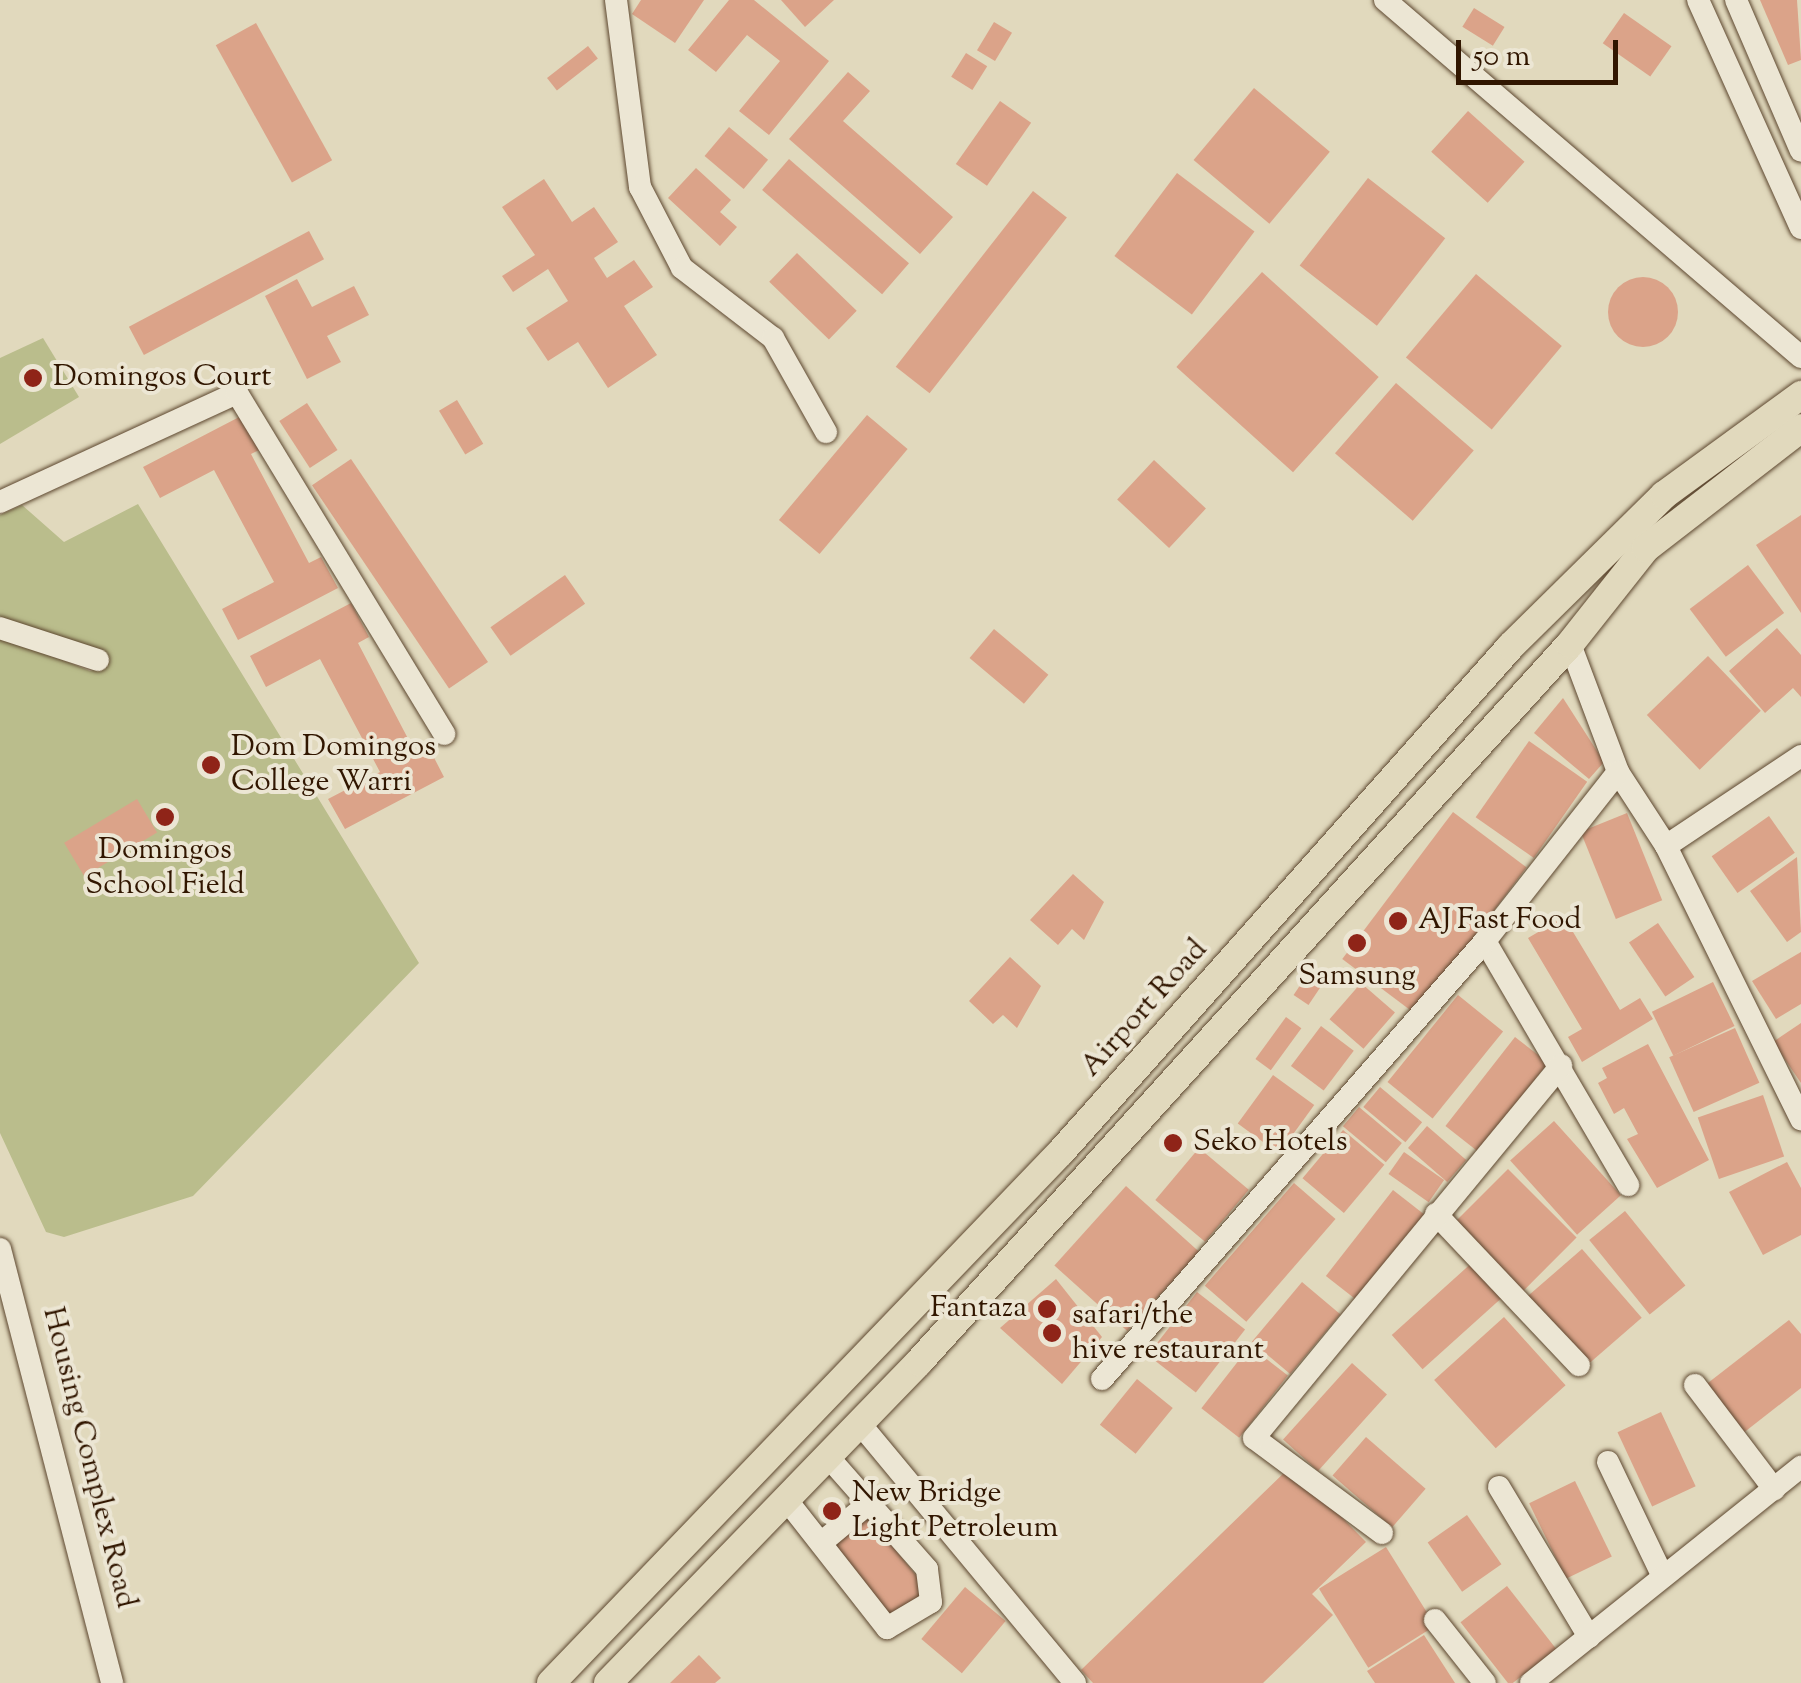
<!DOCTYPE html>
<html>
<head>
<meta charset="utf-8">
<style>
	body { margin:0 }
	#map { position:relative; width:1801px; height:1683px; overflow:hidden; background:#e1d9bd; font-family:"Sorts Mill Goudy",serif }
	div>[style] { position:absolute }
	.green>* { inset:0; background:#babd8c }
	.building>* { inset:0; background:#dba389; transform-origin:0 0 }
	.round { border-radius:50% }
	.roads { filter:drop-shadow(0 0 2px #5d472f) drop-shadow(0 0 2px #5d472f) }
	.minor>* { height:22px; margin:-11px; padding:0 11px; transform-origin:11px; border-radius:11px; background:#ece6d4 }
	.major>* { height:28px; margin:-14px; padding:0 14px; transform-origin:14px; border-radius:14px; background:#e1d9bd }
	.dots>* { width:28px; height:28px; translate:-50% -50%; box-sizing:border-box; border:5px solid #ece6d4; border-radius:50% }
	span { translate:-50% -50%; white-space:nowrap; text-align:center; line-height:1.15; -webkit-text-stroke:8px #ece6d4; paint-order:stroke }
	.poi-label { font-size:30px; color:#311600 }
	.left { translate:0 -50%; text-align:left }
	.right { translate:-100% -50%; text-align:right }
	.street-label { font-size:30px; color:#311600 }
	.scale { position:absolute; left:1456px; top:40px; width:162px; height:45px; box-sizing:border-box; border:5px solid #311600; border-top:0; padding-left:12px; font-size:30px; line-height:35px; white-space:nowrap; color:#311600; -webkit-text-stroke:8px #ece6d4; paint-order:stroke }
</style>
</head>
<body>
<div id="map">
	<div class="green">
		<i style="clip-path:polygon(43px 338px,79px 397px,0 444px,0 358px)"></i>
		<i style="clip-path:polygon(138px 504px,419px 963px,193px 1196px,64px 1237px,46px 1232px,0 1133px,0 635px,90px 671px,107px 666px,0 620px,0 515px,22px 505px,64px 542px)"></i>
	</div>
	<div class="building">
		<i style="clip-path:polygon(641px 0,704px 0,675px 43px,632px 14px)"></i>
		<i style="clip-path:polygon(729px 0,754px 0,829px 61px,769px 135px,739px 111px,780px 61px,747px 35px,716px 72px,688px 50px)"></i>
		<i style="clip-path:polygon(781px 0,834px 0,805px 27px)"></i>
		<i style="clip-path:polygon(1760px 0,1797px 0,1801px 60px,1788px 65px)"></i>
		<i style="left:1474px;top:8px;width:36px;height:22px;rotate:32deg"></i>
		<i style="left:1624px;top:13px;width:58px;height:37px;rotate:35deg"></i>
		<i style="left:994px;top:22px;width:21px;height:33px;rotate:31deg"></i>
		<i style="left:256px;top:23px;width:157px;height:46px;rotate:61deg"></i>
		<i style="left:588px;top:46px;width:16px;height:52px;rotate:52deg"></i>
		<i style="left:966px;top:53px;width:25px;height:28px;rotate:32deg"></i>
		<i style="clip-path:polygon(848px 72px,870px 91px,843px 121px,953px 217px,920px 254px,789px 139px)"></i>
		<i style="left:1254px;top:88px;width:99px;height:94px;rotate:40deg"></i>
		<i style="left:1000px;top:101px;width:38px;height:77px;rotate:35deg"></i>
		<i style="left:1468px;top:111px;width:76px;height:55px;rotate:42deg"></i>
		<i style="left:729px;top:127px;width:51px;height:38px;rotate:40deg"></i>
		<i style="left:789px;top:159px;width:159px;height:41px;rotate:41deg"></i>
		<i style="clip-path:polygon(696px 168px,731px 200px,720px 212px,737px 227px,720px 246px,668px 198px)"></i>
		<i style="left:1177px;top:173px;width:97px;height:104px;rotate:37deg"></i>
		<i style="left:1368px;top:178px;width:98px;height:111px;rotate:38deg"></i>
		<i style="clip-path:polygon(544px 179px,572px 222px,594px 207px,618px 242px,594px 258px,607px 278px,634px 260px,653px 287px,624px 306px,657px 355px,608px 388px,578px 342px,548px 361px,526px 328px,568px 301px,548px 269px,513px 292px,502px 276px,535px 255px,502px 207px)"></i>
		<i style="left:1033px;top:191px;width:43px;height:223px;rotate:38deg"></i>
		<i style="left:309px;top:231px;width:32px;height:204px;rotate:62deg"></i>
		<i style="left:797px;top:253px;width:83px;height:40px;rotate:44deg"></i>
		<i style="left:1262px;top:272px;width:157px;height:128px;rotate:42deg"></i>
		<i style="left:1476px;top:274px;width:112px;height:109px;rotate:40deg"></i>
		<i class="round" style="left:1608px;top:277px;width:70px;height:70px"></i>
		<i style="clip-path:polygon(297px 279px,312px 307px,354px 286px,369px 315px,327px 336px,341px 362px,307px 379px,265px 296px)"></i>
		<i style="left:1396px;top:383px;width:103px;height:93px;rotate:41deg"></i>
		<i style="left:457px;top:400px;width:51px;height:21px;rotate:59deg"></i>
		<i style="left:307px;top:403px;width:56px;height:33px;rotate:57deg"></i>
		<i style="clip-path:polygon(245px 414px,263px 448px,251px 454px,309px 563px,321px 557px,338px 588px,238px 640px,222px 609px,274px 582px,214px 470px,160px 498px,143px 467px)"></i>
		<i style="left:867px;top:415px;width:53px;height:137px;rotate:40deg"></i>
		<i style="left:351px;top:459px;width:245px;height:47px;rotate:56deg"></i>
		<i style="left:1154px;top:460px;width:71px;height:54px;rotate:43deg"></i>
		<i style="clip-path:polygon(1801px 515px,1801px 613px,1756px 545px)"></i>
		<i style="left:1748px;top:565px;width:60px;height:73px;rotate:53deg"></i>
		<i style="left:565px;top:575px;width:35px;height:91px;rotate:55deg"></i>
		<i style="clip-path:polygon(351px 603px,369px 637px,358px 643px,415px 752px,428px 746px,444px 777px,345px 829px,328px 799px,380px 772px,320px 659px,266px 687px,250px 656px)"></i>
		<i style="clip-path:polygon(1777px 628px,1801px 655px,1801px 697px,1793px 688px,1765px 713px,1729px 671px)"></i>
		<i style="left:994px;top:629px;width:71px;height:38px;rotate:40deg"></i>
		<i style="left:1708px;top:656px;width:76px;height:85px;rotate:46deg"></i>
		<i style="clip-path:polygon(1563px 698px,1604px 762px,1589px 779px,1534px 733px)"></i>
		<i style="left:1529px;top:741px;width:71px;height:93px;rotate:35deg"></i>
		<i style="left:137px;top:799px;width:39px;height:85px;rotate:59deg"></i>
		<i style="left:1453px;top:812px;width:92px;height:184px;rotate:37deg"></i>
		<i style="left:1627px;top:813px;width:94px;height:50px;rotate:68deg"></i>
		<i style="left:1769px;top:816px;width:45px;height:70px;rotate:55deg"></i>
		<i style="clip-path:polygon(1797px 857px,1801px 932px,1787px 942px,1750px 891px)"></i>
		<i style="clip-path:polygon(1073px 874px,1104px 902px,1084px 940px,1072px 929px,1058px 945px,1030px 920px)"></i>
		<i style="clip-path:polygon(1564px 917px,1620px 1010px,1640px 998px,1653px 1019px,1582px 1062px,1568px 1037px,1582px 1029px,1528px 938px)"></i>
		<i style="left:1658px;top:923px;width:65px;height:35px;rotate:56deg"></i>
		<i style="clip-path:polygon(1801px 952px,1801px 1004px,1776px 1019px,1752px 981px)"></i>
		<i style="clip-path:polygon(1010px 957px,1041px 986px,1017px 1028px,1003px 1015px,993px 1024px,969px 1001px)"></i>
		<i style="left:1307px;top:975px;width:18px;height:24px;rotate:34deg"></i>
		<i style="left:1713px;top:982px;width:49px;height:68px;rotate:64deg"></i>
		<i style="left:1361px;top:983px;width:45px;height:48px;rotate:41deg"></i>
		<i style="left:1458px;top:995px;width:58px;height:112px;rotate:39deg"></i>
		<i style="left:1286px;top:1017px;width:19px;height:52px;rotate:36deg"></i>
		<i style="clip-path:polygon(1801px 1023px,1801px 1083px,1773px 1042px)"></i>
		<i style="left:1321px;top:1026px;width:41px;height:50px;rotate:37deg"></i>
		<i style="left:1735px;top:1028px;width:60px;height:72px;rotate:66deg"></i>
		<i style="left:1515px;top:1037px;width:42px;height:113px;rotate:38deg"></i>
		<i style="clip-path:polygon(1648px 1044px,1709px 1160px,1657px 1188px,1627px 1139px,1638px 1134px,1624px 1108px,1614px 1114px,1598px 1083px,1607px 1078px,1602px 1068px)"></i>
		<i style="left:1273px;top:1075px;width:51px;height:60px;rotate:36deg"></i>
		<i style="left:1380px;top:1087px;width:55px;height:26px;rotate:40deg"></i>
		<i style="left:1763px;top:1095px;width:65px;height:69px;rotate:71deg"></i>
		<i style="left:1359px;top:1107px;width:56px;height:25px;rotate:40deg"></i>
		<i style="left:1554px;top:1121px;width:100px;height:59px;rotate:48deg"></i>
		<i style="left:1427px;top:1126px;width:52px;height:29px;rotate:41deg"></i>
		<i style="left:1343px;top:1130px;width:54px;height:63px;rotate:40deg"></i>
		<i style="left:1199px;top:1148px;width:65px;height:68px;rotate:40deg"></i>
		<i style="left:1404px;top:1152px;width:49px;height:27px;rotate:35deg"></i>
		<i style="clip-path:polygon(1787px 1162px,1801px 1188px,1801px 1235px,1763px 1255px,1729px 1192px)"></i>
		<i style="left:1508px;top:1169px;width:97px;height:76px;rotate:45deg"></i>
		<i style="left:1294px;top:1183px;width:55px;height:136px;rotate:41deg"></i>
		<i style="left:1126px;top:1186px;width:98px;height:107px;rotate:42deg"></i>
		<i style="left:1393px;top:1190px;width:41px;height:109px;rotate:38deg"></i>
		<i style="left:1625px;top:1211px;width:96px;height:46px;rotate:51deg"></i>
		<i style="left:1582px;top:1249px;width:91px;height:74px;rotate:49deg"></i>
		<i style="left:1475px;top:1260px;width:46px;height:112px;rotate:48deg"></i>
		<i style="clip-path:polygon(1056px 1279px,1102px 1337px,1062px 1384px,1000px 1328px)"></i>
		<i style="left:1302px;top:1282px;width:50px;height:78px;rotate:40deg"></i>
		<i style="left:1197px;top:1292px;width:61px;height:80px;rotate:38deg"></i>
		<i style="left:1504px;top:1317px;width:92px;height:94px;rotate:48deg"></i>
		<i style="clip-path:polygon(1789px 1320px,1801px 1334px,1801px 1388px,1742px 1434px,1704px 1386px)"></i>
		<i style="left:1250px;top:1346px;width:48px;height:79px;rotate:38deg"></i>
		<i style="left:1352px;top:1363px;width:47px;height:103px;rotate:42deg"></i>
		<i style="left:1137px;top:1379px;width:46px;height:59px;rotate:39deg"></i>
		<i style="left:1661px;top:1412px;width:82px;height:48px;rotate:65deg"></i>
		<i style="left:1366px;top:1437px;width:79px;height:51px;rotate:41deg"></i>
		<i style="clip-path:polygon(1291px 1466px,1366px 1542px,1312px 1594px,1333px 1615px,1263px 1683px,1093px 1683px,1081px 1670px)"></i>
		<i style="left:1575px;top:1481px;width:84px;height:51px;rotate:64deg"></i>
		<i style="left:1467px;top:1515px;width:60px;height:48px;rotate:55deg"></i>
		<i style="left:868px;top:1516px;width:99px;height:50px;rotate:51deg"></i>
		<i style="left:1386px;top:1547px;width:93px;height:79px;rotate:58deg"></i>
		<i style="left:1507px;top:1586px;width:80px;height:59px;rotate:52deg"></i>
		<i style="left:965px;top:1587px;width:53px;height:68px;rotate:40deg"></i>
		<i style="clip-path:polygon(1424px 1635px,1455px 1683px,1375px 1683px,1367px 1671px)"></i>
		<i style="clip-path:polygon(699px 1655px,721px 1678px,715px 1683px,670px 1683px)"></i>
	</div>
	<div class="roads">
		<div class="minor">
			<i style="left:616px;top:0;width:189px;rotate:82.7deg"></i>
			<i style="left:640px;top:187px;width:91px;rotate:62.6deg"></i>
			<i style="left:682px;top:268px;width:115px;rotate:37.6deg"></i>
			<i style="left:773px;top:338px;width:108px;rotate:60.6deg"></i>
			<i style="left:1385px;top:0;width:548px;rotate:40.64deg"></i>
			<i style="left:1698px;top:0;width:250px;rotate:65.7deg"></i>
			<i style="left:1736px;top:0;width:164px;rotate:66.7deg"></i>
			<i style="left:0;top:502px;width:261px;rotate:-24.7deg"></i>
			<i style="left:237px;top:393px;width:399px;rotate:58.7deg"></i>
			<i style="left:0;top:628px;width:103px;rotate:18.1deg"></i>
			<i style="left:1570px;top:644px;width:137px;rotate:69.4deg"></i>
			<i style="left:1618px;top:772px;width:88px;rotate:57deg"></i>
			<i style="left:1666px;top:846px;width:305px;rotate:63.7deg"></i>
			<i style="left:1666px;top:846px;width:162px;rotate:-33.7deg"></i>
			<i style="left:1485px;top:941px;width:283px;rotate:59.6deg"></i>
			<i style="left:1436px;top:1214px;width:208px;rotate:46.6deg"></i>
			<i style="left:0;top:1249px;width:448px;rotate:75.5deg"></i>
			<i style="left:1102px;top:1379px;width:582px;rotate:-48.83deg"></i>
			<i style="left:1485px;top:941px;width:215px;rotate:-51.8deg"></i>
			<i style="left:1695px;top:1385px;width:131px;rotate:52.8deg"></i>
			<i style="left:861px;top:1425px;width:335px;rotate:50.3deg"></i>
			<i style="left:1608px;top:1462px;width:127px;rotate:64.4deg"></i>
			<i style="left:1499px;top:1487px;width:175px;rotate:59deg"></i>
			<i style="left:789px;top:1503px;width:159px;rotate:51.9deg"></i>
			<i style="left:887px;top:1628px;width:51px;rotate:-30.6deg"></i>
			<i style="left:931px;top:1602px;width:33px;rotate:-97deg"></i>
			<i style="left:927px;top:1569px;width:147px;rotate:-131.4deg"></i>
			<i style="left:1382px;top:1533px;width:159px;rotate:-143.4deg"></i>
			<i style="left:1254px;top:1438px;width:483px;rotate:-50.5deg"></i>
			<i style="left:821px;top:1543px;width:61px;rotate:-39.7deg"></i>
			<i style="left:1435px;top:1620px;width:80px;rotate:51.6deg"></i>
			<i style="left:1531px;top:1683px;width:346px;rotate:-38.7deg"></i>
		</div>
		<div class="major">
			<i style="left:551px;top:1683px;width:736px;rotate:-46.16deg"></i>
			<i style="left:1061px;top:1152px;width:677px;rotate:-48.35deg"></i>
			<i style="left:1511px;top:646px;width:215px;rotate:-44.6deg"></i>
			<i style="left:1664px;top:495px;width:170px;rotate:-36.1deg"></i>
			<i style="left:608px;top:1683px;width:447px;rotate:-45.9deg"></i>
			<i style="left:919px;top:1362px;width:969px;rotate:-47.8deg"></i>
			<i style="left:1570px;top:644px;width:122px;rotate:-51.6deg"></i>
			<i style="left:1646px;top:548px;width:196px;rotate:-37.7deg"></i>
		</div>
	</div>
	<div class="dots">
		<i style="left:33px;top:378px;background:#8f2418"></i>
		<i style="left:211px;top:765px;background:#8f2418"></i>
		<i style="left:165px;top:817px;background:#8f2418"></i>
		<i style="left:1398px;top:921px;background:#8f2418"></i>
		<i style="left:1357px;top:943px;background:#8f2418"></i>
		<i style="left:1173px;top:1143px;background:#8f2418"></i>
		<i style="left:1047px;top:1309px;background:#8f2418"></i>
		<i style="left:1052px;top:1333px;background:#8f2418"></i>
		<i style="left:832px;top:1511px;background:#8f2418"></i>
	</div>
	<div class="poi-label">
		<span class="left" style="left:53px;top:378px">Domingos Court</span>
		<span class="left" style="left:231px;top:765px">Dom Domingos<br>College Warri</span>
		<span style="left:165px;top:868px">Domingos<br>School Field</span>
		<span class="left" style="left:1418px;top:921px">AJ Fast Food</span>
		<span style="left:1357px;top:977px">Samsung</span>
		<span class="left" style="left:1193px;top:1143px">Seko Hotels</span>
		<span class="right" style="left:1027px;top:1309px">Fantaza</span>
		<span class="left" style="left:1072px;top:1333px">safari/the<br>hive restaurant</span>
		<span class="left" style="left:852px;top:1511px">New Bridge<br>Light Petroleum</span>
	</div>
	<div class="street-label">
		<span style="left:1145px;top:1009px;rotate:-48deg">Airport Road</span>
		<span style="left:88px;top:1458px;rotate:76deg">Housing Complex Road</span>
	</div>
	<div class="scale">50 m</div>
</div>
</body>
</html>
